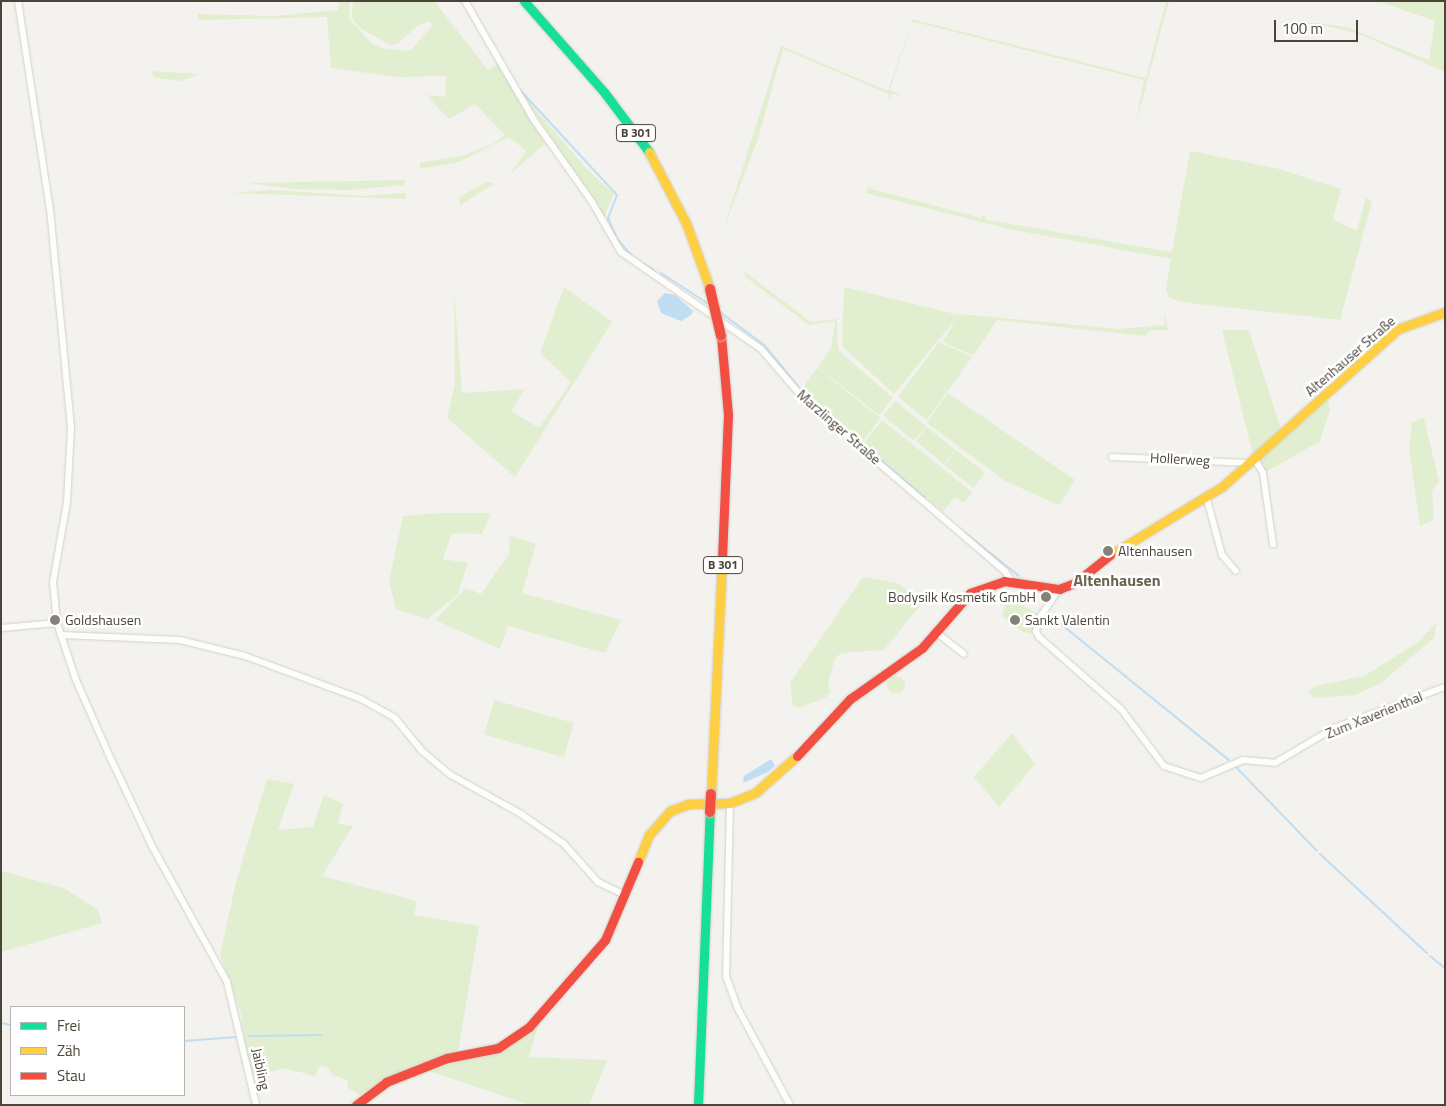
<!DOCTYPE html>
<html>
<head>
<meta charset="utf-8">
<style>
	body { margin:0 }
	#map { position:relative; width:1446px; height:1106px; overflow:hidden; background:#f4f2ee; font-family:"Titillium Web",sans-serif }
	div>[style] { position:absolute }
	.green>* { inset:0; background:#e1eecf; transform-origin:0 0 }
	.round { border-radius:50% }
	.water>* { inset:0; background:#c0ddf1 }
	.stream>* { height:2px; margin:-1px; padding:0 1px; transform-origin:1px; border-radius:1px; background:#c0ddf1 }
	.roads { filter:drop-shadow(0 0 1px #d2d0cb) drop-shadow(0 0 1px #d2d0cb) }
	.street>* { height:6px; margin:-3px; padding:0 3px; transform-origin:3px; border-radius:3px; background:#fdfdfc }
	.fast>* { height:9px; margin:-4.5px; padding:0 4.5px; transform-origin:4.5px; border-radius:4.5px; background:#16e098 }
	.slow>* { height:9px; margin:-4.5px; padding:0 4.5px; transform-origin:4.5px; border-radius:4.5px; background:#ffcf43 }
	.jam>* { height:9px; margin:-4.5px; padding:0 4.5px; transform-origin:4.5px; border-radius:4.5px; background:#f24e42 }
	.bridges { filter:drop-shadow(0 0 1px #d6cebb) drop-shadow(0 0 1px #d6cebb) }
	.jam-bridge>* { height:10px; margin:-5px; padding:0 5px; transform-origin:5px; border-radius:5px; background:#f24e42 }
	.dots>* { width:14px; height:14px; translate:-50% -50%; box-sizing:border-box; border:2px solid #fff; border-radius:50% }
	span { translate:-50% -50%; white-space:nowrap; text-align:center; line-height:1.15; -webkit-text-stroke:5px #fff; paint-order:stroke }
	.shield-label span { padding:1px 4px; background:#fff; border:1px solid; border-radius:4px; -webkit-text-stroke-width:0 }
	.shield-label { font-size:12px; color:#4b4439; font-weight:700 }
	.street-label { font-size:14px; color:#4b4439 }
	.poi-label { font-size:14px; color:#4b4439 }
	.left { translate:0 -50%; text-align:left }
	.right { translate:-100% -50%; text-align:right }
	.quarter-label { font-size:16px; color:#6e6250; font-weight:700 }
	.frame { position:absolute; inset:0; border:2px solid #4b4439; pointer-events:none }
	.legend { position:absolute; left:10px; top:1006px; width:175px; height:90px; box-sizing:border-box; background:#fff; border:1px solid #b7b4b0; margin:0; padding:6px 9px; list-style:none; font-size:15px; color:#4b4439 }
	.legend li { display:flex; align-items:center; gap:10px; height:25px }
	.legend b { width:25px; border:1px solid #b7b4b0 }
	.scale { position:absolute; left:1274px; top:20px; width:84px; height:22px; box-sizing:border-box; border:2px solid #4b4439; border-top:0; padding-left:6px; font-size:15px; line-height:18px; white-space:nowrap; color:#4b4439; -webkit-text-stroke:4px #fff; paint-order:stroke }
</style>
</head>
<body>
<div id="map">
	<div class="green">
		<i style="clip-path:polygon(339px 1px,350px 1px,349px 19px,371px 43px,386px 49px,410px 51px,432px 26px,430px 21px,419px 25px,397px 44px,390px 45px,357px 26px,352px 17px,353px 1px,434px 1px,488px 70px,498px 64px,545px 144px,509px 175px,526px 151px,509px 137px,459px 162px,420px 169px,420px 163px,464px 155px,493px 144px,505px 135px,475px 104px,450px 119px,440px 110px,427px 95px,445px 97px,446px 76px,398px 77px,331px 68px,327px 17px,198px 20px,198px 14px,273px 16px,338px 10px)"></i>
		<i style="clip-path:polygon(919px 1px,913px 19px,919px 21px,1146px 78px,1166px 1px,1169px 1px,1135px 127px,1144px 80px,919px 23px,912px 22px,890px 90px,902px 95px,893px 94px,888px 99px,889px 94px,783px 49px,758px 139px,723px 230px,781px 46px,888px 91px)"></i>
		<i style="clip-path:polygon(1377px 1px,1445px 1px,1445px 72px,1357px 33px,1321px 25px,1279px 23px,1318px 23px,1346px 27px,1429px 60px,1435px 21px)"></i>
		<i style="clip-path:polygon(149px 71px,200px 74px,180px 81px,156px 78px)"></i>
		<i style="clip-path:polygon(523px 95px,586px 168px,614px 194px,604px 217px)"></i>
		<i style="clip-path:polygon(1190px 151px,1279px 169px,1341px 189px,1333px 219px,1348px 227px,1357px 230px,1366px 198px,1372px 201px,1340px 320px,1181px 302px,1169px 298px,1166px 290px,1171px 259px,1009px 229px,866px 193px,868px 188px,981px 218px,984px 214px,987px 220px,1172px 252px)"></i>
		<i style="clip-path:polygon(405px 180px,404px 185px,348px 190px,294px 189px,249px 183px)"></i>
		<i style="clip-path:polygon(487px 182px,494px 184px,460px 205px,459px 197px)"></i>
		<i style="clip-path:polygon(273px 190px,361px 196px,405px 193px,407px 199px,232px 193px)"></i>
		<i style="clip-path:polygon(742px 270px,811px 322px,837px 319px,838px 350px,893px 398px,879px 415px,818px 368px,831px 348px,835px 321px,809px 325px,748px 279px)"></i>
		<i style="clip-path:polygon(564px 287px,612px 322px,515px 477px,447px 418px,455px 384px,454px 292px,462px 393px,525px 389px,511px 411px,539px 428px,571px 382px,540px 353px)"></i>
		<i style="clip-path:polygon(844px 287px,959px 315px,894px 394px,842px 346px)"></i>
		<i style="clip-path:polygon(959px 314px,1119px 329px,1164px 325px,1165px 314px,1168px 330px,1150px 330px,1145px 336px,997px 320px,973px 356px,943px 342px)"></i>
		<i style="clip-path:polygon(1222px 330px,1249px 330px,1281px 429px,1253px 455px)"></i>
		<i style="clip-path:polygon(939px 342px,972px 357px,927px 420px,898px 397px)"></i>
		<i style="clip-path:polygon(817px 368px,880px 418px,863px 442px,802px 389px)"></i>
		<i style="clip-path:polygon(948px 393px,1075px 480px,1059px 505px,1005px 481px,927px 423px)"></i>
		<i style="clip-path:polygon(1327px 398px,1330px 410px,1320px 441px,1266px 472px,1258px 457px)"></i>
		<i style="left:895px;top:401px;width:40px;height:19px;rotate:39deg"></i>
		<i style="clip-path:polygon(1424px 418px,1439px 481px,1432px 491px,1434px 520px,1420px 526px,1409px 449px,1412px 422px)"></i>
		<i style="clip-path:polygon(882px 420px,972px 492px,964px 503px,955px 497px,943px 512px,864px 443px)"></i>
		<i style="left:927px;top:427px;width:36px;height:18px;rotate:39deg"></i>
		<i style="left:956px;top:450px;width:37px;height:19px;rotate:38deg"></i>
		<i style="clip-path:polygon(440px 513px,491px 513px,482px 534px,452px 533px,443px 559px,468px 563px,457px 595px,428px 619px,396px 609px,389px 581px,403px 516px)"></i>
		<i style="clip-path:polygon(509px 536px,536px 544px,522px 593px,621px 620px,605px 653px,508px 626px,500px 649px,435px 620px,466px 588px,481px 594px,509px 554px)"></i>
		<i style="clip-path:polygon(863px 577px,897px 583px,923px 602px,884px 650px,841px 653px,835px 658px,828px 683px,831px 692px,826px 697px,799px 708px,793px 706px,790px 683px)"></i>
		<i style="clip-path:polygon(1007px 597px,1039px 614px,1031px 633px,1023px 632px,1002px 616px)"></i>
		<i style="clip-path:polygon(1436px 623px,1434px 638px,1381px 683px,1355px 695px,1314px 698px,1308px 692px,1316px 686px,1364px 676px,1417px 643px)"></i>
		<i class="round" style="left:887px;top:676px;width:18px;height:18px"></i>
		<i style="left:494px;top:700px;width:83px;height:36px;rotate:16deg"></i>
		<i style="clip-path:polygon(1012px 733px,1035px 764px,999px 807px,974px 777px)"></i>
		<i style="clip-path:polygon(267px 779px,294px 784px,278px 830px,313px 827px,324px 795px,343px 804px,338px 824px,353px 826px,322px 876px,417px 901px,414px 915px,479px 926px,458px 1052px,383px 1080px,360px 1095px,347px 1087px,348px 1080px,332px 1075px,327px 1067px,320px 1066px,315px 1076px,284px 1068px,250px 1077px,241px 1013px,220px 955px,236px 882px)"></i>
		<i style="clip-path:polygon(1px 871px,64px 888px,98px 910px,102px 923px,1px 952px)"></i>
		<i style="clip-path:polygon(540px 1019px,529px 1057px,607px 1060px,589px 1105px,529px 1105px,423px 1069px,500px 1047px)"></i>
	</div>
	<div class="water">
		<i style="clip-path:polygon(665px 293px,675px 295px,693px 311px,691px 315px,681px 321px,661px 313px,657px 301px)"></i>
		<i style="clip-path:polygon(771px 759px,775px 766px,768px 772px,743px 783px,744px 776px)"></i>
	</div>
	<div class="stream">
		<i style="left:520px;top:90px;width:143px;rotate:47.3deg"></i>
		<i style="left:617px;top:195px;width:25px;rotate:111deg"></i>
		<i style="left:608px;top:218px;width:24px;rotate:66deg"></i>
		<i style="left:618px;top:240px;width:21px;rotate:49deg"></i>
		<i style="left:642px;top:263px;width:13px;rotate:29deg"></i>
		<i style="left:661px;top:273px;width:59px;rotate:33.1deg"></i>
		<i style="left:720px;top:312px;width:55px;rotate:36.9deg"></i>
		<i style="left:764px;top:345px;width:65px;rotate:50.6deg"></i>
		<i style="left:805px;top:395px;width:158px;rotate:40.6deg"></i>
		<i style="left:964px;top:532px;width:70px;rotate:38.7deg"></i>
		<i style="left:1046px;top:612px;width:235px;rotate:39deg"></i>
		<i style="left:1235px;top:766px;width:118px;rotate:46deg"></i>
		<i style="left:1320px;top:854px;width:146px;rotate:42.8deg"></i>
		<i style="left:1430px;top:956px;width:19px;rotate:39deg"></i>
		<i style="left:1px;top:1023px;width:10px;rotate:11deg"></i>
		<i style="left:249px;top:1036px;width:72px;rotate:-0.8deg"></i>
		<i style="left:184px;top:1041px;width:53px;rotate:-4.3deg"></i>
	</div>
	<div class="roads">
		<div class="street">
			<i style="left:18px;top:1px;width:210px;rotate:81.3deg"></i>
			<i style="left:50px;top:209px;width:220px;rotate:84.5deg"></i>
			<i style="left:71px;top:428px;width:74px;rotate:93.1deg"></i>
			<i style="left:67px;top:502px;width:81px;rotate:99.9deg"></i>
			<i style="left:53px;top:582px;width:41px;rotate:84.4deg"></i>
			<i style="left:57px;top:623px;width:60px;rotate:71.6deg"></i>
			<i style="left:76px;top:680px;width:84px;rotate:66.2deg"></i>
			<i style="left:110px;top:757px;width:98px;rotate:64.7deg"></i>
			<i style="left:152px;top:846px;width:155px;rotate:61.1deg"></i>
			<i style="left:227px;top:982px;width:126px;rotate:76.7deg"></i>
			<i style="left:465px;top:1px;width:138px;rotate:59.9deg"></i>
			<i style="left:534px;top:120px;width:100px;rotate:54.7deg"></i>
			<i style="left:592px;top:202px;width:58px;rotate:59.9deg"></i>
			<i style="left:621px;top:252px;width:170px;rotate:34.7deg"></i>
			<i style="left:761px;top:349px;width:66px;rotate:49.3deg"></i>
			<i style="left:804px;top:399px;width:265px;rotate:40.6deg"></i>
			<i style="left:1005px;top:571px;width:12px;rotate:59deg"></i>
			<i style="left:1112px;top:457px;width:137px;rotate:2.5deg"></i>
			<i style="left:1254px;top:458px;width:17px;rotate:59deg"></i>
			<i style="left:1263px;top:473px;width:72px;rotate:82deg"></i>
			<i style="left:1206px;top:496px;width:61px;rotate:74.8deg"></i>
			<i style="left:1222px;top:555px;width:21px;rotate:49deg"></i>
			<i style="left:1059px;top:589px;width:34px;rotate:124deg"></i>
			<i style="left:1040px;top:617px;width:15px;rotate:106deg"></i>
			<i style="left:1036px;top:631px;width:7px;rotate:63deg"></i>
			<i style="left:1039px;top:637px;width:109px;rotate:41.3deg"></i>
			<i style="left:1121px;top:709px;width:71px;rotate:53deg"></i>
			<i style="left:1164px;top:766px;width:39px;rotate:18deg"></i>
			<i style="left:1201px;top:778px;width:46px;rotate:-23.2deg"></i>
			<i style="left:1243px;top:760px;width:32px;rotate:5deg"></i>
			<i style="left:1275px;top:763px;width:69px;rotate:-30.7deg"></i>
			<i style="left:1334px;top:728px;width:118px;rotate:-20.3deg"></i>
			<i style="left:1px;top:628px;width:56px;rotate:-5.1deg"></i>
			<i style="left:937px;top:633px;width:34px;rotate:38deg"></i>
			<i style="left:61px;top:635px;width:119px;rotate:2.4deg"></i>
			<i style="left:180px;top:640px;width:67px;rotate:13.8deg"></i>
			<i style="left:245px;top:656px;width:124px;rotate:20.3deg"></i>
			<i style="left:361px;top:699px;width:39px;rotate:29deg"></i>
			<i style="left:395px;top:718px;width:43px;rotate:50.7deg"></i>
			<i style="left:422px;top:751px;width:38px;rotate:40deg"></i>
			<i style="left:451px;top:775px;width:80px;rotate:29.1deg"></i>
			<i style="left:521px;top:814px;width:52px;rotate:34.9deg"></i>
			<i style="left:564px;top:844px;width:51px;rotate:48.2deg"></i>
			<i style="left:598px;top:882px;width:30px;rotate:26deg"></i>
			<i style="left:730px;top:803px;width:173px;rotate:91.3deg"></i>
			<i style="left:726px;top:976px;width:33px;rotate:70deg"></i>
			<i style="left:737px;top:1007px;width:111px;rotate:61.6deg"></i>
		</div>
		<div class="fast">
			<i style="left:524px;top:1px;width:121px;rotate:48.7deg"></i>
			<i style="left:604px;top:92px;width:75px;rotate:53.1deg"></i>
			<i style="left:698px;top:1105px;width:293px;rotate:-87.7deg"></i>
		</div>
		<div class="slow">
			<i style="left:649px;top:152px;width:80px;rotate:62.5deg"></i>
			<i style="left:686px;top:223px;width:70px;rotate:70deg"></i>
			<i style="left:1110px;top:555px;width:132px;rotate:-31.4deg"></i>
			<i style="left:1223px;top:486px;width:235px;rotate:-41.9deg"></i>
			<i style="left:1398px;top:329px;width:50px;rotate:-19.9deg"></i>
			<i style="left:711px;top:794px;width:235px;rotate:-87.3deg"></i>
			<i style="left:638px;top:862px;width:29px;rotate:-68deg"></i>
			<i style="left:649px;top:835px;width:32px;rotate:-49deg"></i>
			<i style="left:670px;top:811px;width:19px;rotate:-21deg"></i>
			<i style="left:688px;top:804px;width:42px;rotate:-1.4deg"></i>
			<i style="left:730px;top:803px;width:27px;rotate:-22deg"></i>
			<i style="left:755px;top:793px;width:56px;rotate:-41.4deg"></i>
		</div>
		<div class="jam">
			<i style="left:721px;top:336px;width:79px;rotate:84.9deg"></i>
			<i style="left:728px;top:415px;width:144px;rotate:92.4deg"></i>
			<i style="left:797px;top:756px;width:78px;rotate:-47.1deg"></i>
			<i style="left:850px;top:699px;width:88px;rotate:-35.3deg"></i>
			<i style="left:922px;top:648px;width:73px;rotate:-48.9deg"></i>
			<i style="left:970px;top:593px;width:36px;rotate:-19deg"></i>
			<i style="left:1004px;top:581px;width:56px;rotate:8.3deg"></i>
			<i style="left:1059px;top:589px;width:17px;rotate:-21deg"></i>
			<i style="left:1075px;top:583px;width:45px;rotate:-38.7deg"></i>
			<i style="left:356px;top:1105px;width:38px;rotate:-37deg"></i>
			<i style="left:386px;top:1082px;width:66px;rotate:-21.5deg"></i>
			<i style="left:447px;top:1058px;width:52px;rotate:-11.1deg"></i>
			<i style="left:498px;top:1048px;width:37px;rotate:-34deg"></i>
			<i style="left:529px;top:1027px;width:116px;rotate:-48.9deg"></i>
			<i style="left:605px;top:940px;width:85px;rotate:-67.1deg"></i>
		</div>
	</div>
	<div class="bridges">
		<div class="jam-bridge">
			<i style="left:710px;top:289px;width:48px;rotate:76.8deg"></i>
			<i style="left:710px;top:812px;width:18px;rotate:-87deg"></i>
		</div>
	</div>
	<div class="dots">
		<i style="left:1108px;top:551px;background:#868178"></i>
		<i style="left:1046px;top:597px;background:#868178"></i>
		<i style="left:55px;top:620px;background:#868178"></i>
		<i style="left:1015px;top:620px;background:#868178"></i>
	</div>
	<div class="shield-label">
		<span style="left:636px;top:133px">B 301</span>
		<span style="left:723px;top:565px">B 301</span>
	</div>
	<div class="street-label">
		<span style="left:1350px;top:356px;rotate:-41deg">Altenhauser Straße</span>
		<span style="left:839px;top:427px;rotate:41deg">Marzlinger Straße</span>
		<span style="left:1180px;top:459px;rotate:3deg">Hollerweg</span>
		<span style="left:1374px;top:715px;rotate:-22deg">Zum Xaverienthal</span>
		<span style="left:261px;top:1069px;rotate:78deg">Jaibling</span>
	</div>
	<div class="poi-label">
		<span class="left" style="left:1118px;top:551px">Altenhausen</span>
		<span class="right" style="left:1036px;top:597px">Bodysilk Kosmetik GmbH</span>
		<span class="left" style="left:65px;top:620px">Goldshausen</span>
		<span class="left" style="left:1025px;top:620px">Sankt Valentin</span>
	</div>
	<div class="quarter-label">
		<span style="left:1117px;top:580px">Altenhausen</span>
	</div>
	<div class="frame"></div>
	<ul class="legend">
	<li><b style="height:6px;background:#16e098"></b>Frei</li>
	<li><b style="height:6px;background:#ffcf43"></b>Zäh</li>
	<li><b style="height:6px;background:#f24e42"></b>Stau</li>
	</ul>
	<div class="scale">100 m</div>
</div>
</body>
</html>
